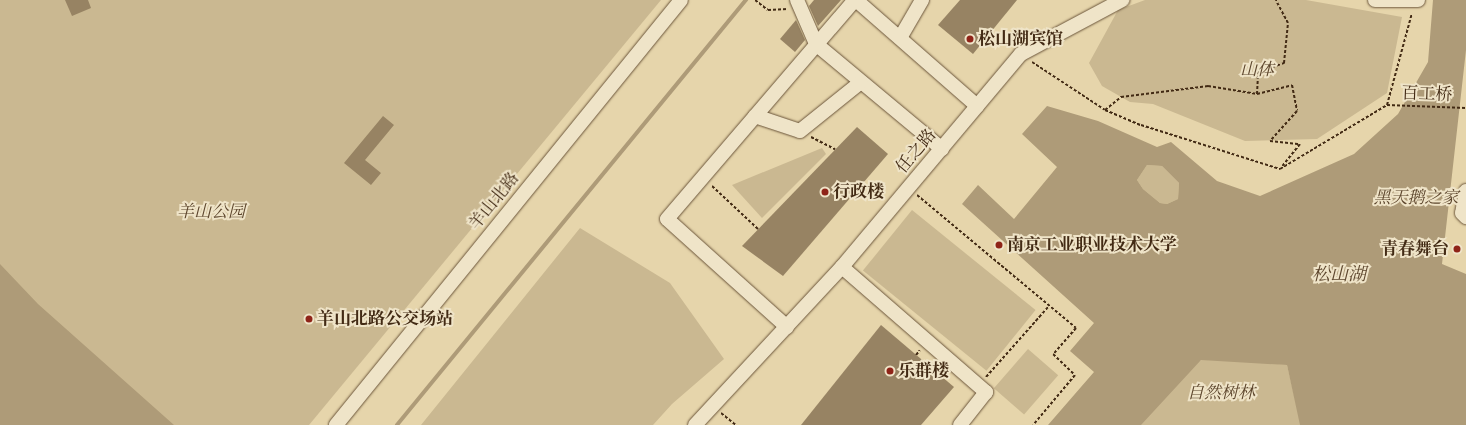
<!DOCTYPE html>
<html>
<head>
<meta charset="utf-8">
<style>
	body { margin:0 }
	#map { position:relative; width:1466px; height:425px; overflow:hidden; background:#e6d5ab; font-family:"IM FELL Double Pica","Noto Serif SC",serif }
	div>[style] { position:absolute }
	.green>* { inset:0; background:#cab891; transform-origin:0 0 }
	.water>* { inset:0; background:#ae9b78 }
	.stream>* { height:3.5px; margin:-1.75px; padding:0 1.75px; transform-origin:1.75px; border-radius:1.75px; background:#ae9b78 }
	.building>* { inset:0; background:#978363 }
	.path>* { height:2px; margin-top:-1px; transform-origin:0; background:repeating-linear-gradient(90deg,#422a14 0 3px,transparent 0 5px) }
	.roads { filter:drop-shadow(0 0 1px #6b553a) drop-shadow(0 0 1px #6b553a) }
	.minor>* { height:14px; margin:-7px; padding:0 7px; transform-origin:7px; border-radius:7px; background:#efe4c8 }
	.dots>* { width:11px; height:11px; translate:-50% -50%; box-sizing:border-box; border:2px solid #efe4c8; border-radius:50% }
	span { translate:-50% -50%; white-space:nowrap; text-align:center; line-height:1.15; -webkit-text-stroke:4px #efe4c8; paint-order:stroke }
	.poi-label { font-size:17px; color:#422a14; font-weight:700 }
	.left { translate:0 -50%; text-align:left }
	.right { translate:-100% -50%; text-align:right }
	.park-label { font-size:17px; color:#5d462d; font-style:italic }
	.street-label { font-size:17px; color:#422a14 }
	.water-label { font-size:18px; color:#5d462d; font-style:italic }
</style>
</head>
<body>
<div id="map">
	<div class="green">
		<i style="clip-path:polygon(0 0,661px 0,309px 425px,0 425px)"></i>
		<i style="clip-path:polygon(1145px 0,1306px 0,1402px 17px,1387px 93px,1317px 139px,1245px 141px,1153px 104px,1130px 102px,1102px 86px,1089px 63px,1118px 10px)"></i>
		<i style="clip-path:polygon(822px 148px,826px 154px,762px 218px,732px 185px)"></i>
		<i style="clip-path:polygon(1147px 165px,1162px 166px,1179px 183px,1178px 199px,1167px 204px,1160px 203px,1143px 189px,1137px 180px)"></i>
		<i style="left:912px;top:210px;width:159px;height:78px;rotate:39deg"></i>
		<i style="clip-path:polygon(580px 228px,670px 283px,724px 359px,672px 404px,653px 425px,421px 425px)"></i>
		<i style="left:1028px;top:349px;width:40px;height:52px;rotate:41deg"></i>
		<i style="clip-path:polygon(1201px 360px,1239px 360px,1287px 365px,1301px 425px,1140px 425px,1174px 379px)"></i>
	</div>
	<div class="water">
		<i style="clip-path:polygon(evenodd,1433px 0,1466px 0,1466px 50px,1442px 264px,1466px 274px,1466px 425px,1300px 425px,1287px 365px,1201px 360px,1141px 425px,1048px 425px,1094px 372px,1070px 351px,1094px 323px,962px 204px,978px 185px,1014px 219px,1057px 167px,1022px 134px,1047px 106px,1098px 121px,1157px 147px,1171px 142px,1217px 181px,1260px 196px,1354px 154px,1398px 114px,1428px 62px,1433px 0,1147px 165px,1162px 166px,1179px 183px,1178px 199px,1167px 204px,1160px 203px,1143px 189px,1137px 180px,1147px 165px)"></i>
		<i style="clip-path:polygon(0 264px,38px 304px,174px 425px,0 425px)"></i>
	</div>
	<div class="stream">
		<i style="left:397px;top:425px;width:550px;rotate:-50.61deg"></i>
	</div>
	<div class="building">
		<i style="clip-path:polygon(65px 0,88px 0,91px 8px,72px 16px)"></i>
		<i style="clip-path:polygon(814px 0,841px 0,818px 26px,809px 6px)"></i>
		<i style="clip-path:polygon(960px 0,1017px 0,973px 54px,938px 25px)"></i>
		<i style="clip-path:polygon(796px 20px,805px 40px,795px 52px,780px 39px)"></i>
		<i style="clip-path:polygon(383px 116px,394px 125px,365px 160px,381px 173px,371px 185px,344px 163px)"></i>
		<i style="clip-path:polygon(857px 127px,888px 154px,783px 276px,742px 246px)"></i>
		<i style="clip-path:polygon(881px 325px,954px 387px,921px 425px,801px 425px)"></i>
	</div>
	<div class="path">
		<i style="left:755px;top:0;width:16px;rotate:38deg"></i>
		<i style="left:768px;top:10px;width:20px;rotate:-3deg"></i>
		<i style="left:1032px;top:62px;width:87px;rotate:33.3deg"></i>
		<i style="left:1105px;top:110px;width:39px;rotate:23deg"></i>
		<i style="left:1141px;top:125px;width:146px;rotate:17.6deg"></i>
		<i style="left:1280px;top:169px;width:125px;rotate:-30.9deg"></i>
		<i style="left:1387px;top:105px;width:95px;rotate:-74.8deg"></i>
		<i style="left:1257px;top:94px;width:22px;rotate:-87deg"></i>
		<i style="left:1258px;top:72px;width:28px;rotate:-19deg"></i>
		<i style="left:1284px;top:63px;width:40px;rotate:-84.3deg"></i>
		<i style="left:1288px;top:23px;width:26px;rotate:-118deg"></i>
		<i style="left:1387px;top:105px;width:79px;rotate:2.2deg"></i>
		<i style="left:1105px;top:110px;width:21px;rotate:-39deg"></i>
		<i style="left:1121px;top:97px;width:88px;rotate:-7.2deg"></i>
		<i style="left:1208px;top:86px;width:50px;rotate:9.3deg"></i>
		<i style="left:1257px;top:94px;width:36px;rotate:-14deg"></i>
		<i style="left:1292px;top:85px;width:26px;rotate:79deg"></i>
		<i style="left:1297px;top:111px;width:40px;rotate:132deg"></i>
		<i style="left:1270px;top:141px;width:30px;rotate:6deg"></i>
		<i style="left:1300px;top:144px;width:28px;rotate:129deg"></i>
		<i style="left:811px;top:137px;width:27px;rotate:27deg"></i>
		<i style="left:712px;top:186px;width:63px;rotate:43.1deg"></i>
		<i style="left:917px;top:195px;width:207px;rotate:39.9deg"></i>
		<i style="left:1076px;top:328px;width:35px;rotate:131deg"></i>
		<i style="left:1053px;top:354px;width:30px;rotate:44deg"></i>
		<i style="left:1075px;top:375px;width:65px;rotate:130deg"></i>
		<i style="left:916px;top:355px;width:6px;rotate:-51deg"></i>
		<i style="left:986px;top:377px;width:95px;rotate:-48.4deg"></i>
		<i style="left:721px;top:413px;width:19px;rotate:39deg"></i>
	</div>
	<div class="roads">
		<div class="minor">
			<i style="left:797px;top:0;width:48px;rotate:66.6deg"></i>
			<i style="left:816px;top:44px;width:164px;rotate:39.8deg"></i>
			<i style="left:856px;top:0;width:161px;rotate:41.2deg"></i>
			<i style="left:1375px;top:0;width:43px"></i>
			<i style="left:900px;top:38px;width:44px;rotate:-59.9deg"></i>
			<i style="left:755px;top:116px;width:47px;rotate:18.4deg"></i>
			<i style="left:800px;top:131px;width:78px;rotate:-38.8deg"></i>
			<i style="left:1466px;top:191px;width:22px;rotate:100deg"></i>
			<i style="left:1462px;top:213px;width:6px;rotate:45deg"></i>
			<i style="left:842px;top:267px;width:191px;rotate:41deg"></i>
			<i style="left:986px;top:392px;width:42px;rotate:128.2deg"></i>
			<i style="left:787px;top:327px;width:161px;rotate:-138deg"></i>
			<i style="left:667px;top:219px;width:289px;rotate:-49.4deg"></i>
			<i style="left:336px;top:425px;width:547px;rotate:-50.93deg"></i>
			<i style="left:695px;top:425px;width:216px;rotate:-47.1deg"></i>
			<i style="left:842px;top:267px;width:278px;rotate:-50deg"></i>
			<i style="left:1021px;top:54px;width:115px;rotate:-28.1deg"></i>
		</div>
	</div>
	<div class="dots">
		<i style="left:970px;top:39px;background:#8f2418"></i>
		<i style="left:825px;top:192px;background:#8f2418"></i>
		<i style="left:999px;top:245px;background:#8f2418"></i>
		<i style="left:1457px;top:249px;background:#8f2418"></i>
		<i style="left:309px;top:319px;background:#8f2418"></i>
		<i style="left:890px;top:371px;background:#8f2418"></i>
	</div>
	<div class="poi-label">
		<span class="left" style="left:978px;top:39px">松山湖宾馆</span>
		<span class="left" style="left:833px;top:192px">行政楼</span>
		<span class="left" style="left:1007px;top:245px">南京工业职业技术大学</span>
		<span class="right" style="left:1449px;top:249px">青春舞台</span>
		<span class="left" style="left:317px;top:319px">羊山北路公交场站</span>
		<span class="left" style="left:898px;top:371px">乐群楼</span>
	</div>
	<div class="park-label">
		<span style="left:1257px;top:70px">山体</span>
		<span style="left:1416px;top:198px">黑天鹅之家</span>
		<span style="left:211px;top:212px">羊山公园</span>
		<span style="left:1221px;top:393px">自然树林</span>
	</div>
	<div class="street-label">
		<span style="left:1427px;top:94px;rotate:2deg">百工桥</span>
		<span style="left:916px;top:151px;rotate:-50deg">任之路</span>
		<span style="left:494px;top:201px;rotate:-51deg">羊山北路</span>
	</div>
	<div class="water-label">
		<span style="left:1339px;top:275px">松山湖</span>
	</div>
</div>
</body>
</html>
